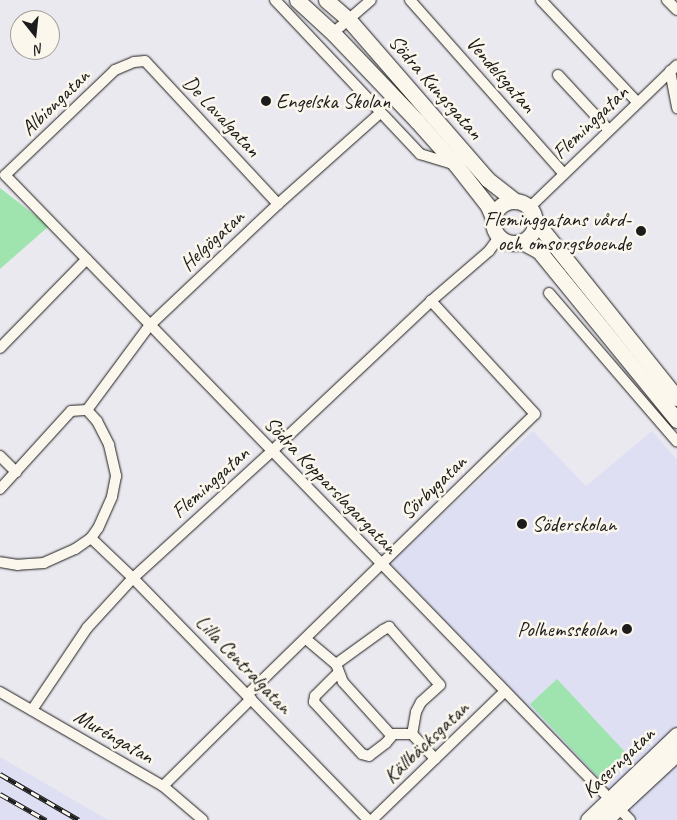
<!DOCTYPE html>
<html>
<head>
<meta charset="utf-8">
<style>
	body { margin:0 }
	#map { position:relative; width:677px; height:820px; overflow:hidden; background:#eae9f0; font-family:Caveat,sans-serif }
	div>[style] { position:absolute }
	.built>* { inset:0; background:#dedff3 }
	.green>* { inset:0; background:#9fe4af; transform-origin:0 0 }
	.roads { filter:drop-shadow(0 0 1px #1c1c1c) drop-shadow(0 0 1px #1c1c1c) }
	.street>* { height:10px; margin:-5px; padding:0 5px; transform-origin:5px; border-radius:5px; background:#fbf7ec }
	.secondary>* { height:15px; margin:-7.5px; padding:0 7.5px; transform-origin:7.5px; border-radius:7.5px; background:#fbf7ec }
	.secondary>.ring { margin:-7.5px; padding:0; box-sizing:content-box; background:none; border:15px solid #fbf7ec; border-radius:50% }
	.rail>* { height:5px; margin-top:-2.5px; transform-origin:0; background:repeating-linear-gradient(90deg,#fbf7ec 0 9px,#1c1c1c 0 18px); box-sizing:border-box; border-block:1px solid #1c1c1c }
	.dots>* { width:14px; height:14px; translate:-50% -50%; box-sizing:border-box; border:2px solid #fbf7ec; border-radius:50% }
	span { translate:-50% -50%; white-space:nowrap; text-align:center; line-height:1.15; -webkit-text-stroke:5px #fbf7ec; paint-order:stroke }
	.street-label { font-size:21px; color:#1c1c1c }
	.poi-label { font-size:21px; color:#1c1c1c }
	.left { translate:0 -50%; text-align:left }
	.right { translate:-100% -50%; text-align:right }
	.north { position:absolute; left:10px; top:10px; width:50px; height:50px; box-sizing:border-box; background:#fbf7ec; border:1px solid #a29f99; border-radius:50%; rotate:164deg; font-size:14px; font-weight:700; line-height:20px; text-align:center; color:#1c1c1c }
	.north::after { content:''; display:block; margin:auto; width:18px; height:22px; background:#1c1c1c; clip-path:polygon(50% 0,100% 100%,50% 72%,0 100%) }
</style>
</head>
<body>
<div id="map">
	<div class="built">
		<i style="clip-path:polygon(533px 431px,586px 486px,652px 431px,677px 460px,677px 820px,632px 820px,390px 562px)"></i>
		<i style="clip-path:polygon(0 757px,108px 820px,0 820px)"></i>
	</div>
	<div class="green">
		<i style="clip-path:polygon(0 188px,49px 226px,0 269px)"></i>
		<i style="left:557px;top:679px;width:108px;height:37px;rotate:47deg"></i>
	</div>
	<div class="roads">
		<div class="street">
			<i style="left:275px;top:0;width:212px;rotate:46.7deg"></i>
			<i style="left:420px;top:154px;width:37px;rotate:17deg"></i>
			<i style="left:410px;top:0;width:232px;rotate:48.5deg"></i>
			<i style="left:541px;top:0;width:141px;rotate:46.7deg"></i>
			<i style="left:667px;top:0;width:14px;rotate:45deg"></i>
			<i style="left:333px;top:33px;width:50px;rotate:-41deg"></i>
			<i style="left:670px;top:71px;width:38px;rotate:79deg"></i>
			<i style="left:558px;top:75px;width:75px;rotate:47.2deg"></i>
			<i style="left:278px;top:204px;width:195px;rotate:-132.9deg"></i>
			<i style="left:145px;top:61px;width:11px;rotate:175deg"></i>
			<i style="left:134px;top:62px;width:21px;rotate:157deg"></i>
			<i style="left:115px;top:70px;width:152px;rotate:136.3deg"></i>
			<i style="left:5px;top:175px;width:898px;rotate:45.9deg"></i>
			<i style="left:530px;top:207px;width:204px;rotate:-44deg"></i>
			<i style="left:549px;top:293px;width:196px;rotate:49.3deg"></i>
			<i style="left:0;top:348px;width:124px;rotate:-45.7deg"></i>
			<i style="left:87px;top:410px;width:106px;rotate:-53.5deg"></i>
			<i style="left:150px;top:325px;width:176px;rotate:-43.4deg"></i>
			<i style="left:278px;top:204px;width:137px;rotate:-41.7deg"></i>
			<i style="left:0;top:456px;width:23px;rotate:45deg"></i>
			<i style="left:0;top:489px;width:105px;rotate:-47.7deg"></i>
			<i style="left:71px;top:411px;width:16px;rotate:-4deg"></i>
			<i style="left:87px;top:410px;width:15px;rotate:48deg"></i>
			<i style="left:97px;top:421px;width:27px;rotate:63deg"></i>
			<i style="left:109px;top:445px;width:32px;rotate:77deg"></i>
			<i style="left:116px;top:476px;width:21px;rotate:101deg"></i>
			<i style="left:112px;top:497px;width:34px;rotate:114deg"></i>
			<i style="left:98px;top:528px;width:12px;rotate:125deg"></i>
			<i style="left:91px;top:538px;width:19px;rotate:145deg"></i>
			<i style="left:75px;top:549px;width:34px;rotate:156deg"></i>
			<i style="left:44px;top:563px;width:26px;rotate:176deg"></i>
			<i style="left:18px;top:565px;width:18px;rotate:-171deg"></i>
			<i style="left:91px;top:538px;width:58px;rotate:43.6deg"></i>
			<i style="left:133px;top:578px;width:337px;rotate:45.8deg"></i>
			<i style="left:306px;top:639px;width:39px;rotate:40deg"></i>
			<i style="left:336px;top:664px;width:19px;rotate:69deg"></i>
			<i style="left:343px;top:682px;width:70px;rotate:47.9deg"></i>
			<i style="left:390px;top:734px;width:3px;rotate:72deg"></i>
			<i style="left:391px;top:737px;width:8px;rotate:130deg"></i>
			<i style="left:386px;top:743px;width:21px;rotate:143deg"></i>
			<i style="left:369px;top:756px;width:7px;rotate:-164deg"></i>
			<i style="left:362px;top:754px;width:71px;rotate:-132.7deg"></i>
			<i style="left:314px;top:702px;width:6px;rotate:-81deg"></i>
			<i style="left:315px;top:696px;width:33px;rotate:-45deg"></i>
			<i style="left:336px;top:664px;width:58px;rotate:-35.9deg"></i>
			<i style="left:383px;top:630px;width:7px;rotate:-27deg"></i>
			<i style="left:389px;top:627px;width:77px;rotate:48.7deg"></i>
			<i style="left:440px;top:685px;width:25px;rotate:138deg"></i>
			<i style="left:421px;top:702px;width:11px;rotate:117deg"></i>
			<i style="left:416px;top:712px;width:22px;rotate:100deg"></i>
			<i style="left:0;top:692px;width:188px;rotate:30deg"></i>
			<i style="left:163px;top:786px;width:52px;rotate:40.4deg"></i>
			<i style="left:247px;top:695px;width:402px;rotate:-44.3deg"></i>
			<i style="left:535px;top:414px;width:154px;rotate:-132.6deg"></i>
			<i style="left:32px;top:710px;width:99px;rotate:-56.1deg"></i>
			<i style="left:87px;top:628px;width:68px;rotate:-47.4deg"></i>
			<i style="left:133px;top:578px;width:188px;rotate:-42.4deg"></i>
			<i style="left:272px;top:451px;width:219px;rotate:-43.3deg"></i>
			<i style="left:431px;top:301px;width:77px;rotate:-40.8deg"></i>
			<i style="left:489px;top:251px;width:17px;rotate:-54deg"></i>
			<i style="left:390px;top:734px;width:22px"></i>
			<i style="left:412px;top:734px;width:34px;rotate:47deg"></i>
			<i style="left:163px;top:786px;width:124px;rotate:-44.7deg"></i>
			<i style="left:372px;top:820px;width:185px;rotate:-44.1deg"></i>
		</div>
		<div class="secondary">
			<i style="left:297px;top:0;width:49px;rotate:42.5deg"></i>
			<i style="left:333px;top:33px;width:122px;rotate:46.3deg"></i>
			<i style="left:417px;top:121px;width:59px;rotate:48.4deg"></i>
			<i style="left:456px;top:165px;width:52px;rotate:52deg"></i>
			<i style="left:488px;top:206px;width:13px;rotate:67deg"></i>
			<i style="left:326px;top:0;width:30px;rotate:41deg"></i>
			<i style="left:349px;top:20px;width:211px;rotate:49deg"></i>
			<i style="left:487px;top:179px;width:36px;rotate:38deg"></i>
			<i class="ring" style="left:493px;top:201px;width:27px;height:27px"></i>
			<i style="left:536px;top:222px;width:226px;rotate:51.3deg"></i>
			<i style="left:522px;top:242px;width:19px;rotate:28deg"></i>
			<i style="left:539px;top:251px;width:218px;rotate:50.8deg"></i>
			<i style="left:588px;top:820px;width:123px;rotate:-43.7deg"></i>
			<i style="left:605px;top:820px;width:98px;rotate:-42.9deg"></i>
		</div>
	</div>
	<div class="rail">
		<i style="left:0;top:774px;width:91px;rotate:30.2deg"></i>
		<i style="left:0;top:794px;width:53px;rotate:29.5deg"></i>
	</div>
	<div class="dots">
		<i style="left:266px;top:101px;background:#1c1c1c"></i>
		<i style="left:641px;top:231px;background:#1c1c1c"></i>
		<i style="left:522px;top:524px;background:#1c1c1c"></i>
		<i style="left:627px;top:629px;background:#1c1c1c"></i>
	</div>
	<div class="street-label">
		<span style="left:501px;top:74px;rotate:49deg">Vendelsgatan</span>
		<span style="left:436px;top:87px;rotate:49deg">Södra Kungsgatan</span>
		<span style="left:55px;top:102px;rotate:-44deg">Albiongatan</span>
		<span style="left:222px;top:116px;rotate:47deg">De Lavalgatan</span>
		<span style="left:590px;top:122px;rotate:-44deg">Fleminggatan</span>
		<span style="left:212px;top:240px;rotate:-43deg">Helgögatan</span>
		<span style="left:210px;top:482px;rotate:-42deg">Fleminggatan</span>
		<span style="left:331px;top:485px;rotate:46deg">Södra Kopparslagargatan</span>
		<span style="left:433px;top:487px;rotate:-44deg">Sörbygatan</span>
		<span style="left:244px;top:664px;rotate:46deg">Lilla Centralgatan</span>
		<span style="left:114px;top:736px;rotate:30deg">Muréngatan</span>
		<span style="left:426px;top:742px;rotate:-44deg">Källbäcksgatan</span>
		<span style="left:618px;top:762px;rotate:-44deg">Kaserngatan</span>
	</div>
	<div class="poi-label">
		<span class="left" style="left:276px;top:101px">Engelska Skolan</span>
		<span class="right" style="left:631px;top:231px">Fleminggatans vård-<br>och omsorgsboende</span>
		<span class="left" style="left:532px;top:524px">Söderskolan</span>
		<span class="right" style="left:617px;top:629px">Polhemsskolan</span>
	</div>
	<div class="north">N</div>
</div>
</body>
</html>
